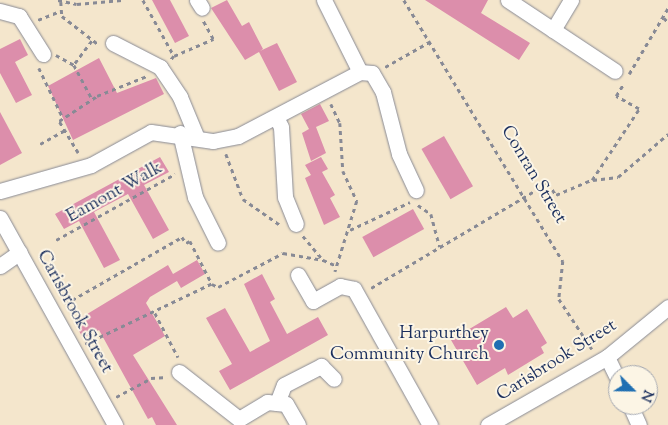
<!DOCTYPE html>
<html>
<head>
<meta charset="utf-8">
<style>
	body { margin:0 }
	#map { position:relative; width:668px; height:425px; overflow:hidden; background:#f4e6cc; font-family:"Sorts Mill Goudy",serif }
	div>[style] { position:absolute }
	.building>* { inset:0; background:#dc8eab; transform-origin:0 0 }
	.path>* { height:2.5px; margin-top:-1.25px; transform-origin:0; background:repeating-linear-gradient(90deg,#888a95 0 4px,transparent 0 8px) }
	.roads { filter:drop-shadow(0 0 1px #888a95) drop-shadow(0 0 1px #888a95) }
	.minor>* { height:15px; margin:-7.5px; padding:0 7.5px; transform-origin:7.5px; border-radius:7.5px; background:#fff }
	.dots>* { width:14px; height:14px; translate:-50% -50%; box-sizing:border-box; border:2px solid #fcf5e5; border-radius:50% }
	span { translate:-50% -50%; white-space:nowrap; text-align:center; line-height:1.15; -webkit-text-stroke:4px #fcf5e5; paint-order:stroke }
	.street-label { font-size:18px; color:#1b2f5e }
	.poi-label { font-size:18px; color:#1b2f5e }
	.right { translate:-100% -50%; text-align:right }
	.north { position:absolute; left:608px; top:365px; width:50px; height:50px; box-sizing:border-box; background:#fcf5e5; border:1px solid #a2a6af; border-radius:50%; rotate:113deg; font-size:14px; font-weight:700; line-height:20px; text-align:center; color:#1b2f5e }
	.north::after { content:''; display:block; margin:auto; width:18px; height:22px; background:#1f6fb2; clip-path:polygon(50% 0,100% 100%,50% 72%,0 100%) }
</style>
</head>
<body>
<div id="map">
	<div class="building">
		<i style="clip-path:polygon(152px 0,170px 0,189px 36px,175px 43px)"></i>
		<i style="clip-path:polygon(227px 0,242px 26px,249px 22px,263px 49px,260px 51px,277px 43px,297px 82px,279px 91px,259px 52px,245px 60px,211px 8px)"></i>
		<i style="clip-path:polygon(425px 0,488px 0,481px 13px,530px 43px,519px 60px)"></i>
		<i style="clip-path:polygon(20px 39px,28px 55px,15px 62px,32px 95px,16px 103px,0 73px,0 49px)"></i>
		<i style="clip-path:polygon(99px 58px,117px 93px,156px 78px,164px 94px,73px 140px,48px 86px)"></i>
		<i style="clip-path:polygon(320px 104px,329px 121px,316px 127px,326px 153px,311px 161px,302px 133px,309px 129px,301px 114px)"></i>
		<i style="clip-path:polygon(0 112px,22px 153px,0 165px)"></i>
		<i style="left:444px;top:136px;width:58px;height:26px;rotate:60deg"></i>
		<i style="clip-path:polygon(160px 157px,169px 172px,144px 185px,169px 230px,153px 239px,128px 194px,94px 212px,120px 260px,104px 268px,79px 221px,64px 229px,55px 214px)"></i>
		<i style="clip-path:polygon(321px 157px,328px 169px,322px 172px,335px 195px,330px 198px,340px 217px,324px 225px,305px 178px,311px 175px,305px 165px)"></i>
		<i style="left:413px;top:209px;width:23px;height:58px;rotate:61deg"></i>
		<i style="clip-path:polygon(197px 260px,205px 274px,181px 288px,177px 281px,150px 297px,146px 303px,165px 336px,133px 355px,177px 425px,156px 425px,152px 417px,148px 419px,99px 330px,83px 338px,74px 322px,168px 265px,173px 274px)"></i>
		<i style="clip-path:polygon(262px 274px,275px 299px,270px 302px,287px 334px,318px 317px,328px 335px,230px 390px,219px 371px,232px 364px,206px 318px,225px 308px,250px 352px,270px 341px,244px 284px)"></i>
		<i style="clip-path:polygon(506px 307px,513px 318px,527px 309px,547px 343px,541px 347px,544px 353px,508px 375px,505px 368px,477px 385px,451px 340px)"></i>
	</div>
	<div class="path">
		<i style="left:58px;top:0;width:19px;rotate:12deg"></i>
		<i style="left:77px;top:4px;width:45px;rotate:-5.1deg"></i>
		<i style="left:143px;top:0;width:64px;rotate:61deg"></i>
		<i style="left:174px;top:56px;width:5px;rotate:127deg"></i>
		<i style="left:404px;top:0;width:306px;rotate:58.7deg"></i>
		<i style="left:563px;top:261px;width:38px;rotate:96deg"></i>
		<i style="left:559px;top:299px;width:60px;rotate:56.6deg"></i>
		<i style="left:61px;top:2px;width:14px;rotate:86deg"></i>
		<i style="left:62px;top:16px;width:46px;rotate:37.9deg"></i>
		<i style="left:664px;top:18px;width:6px;rotate:45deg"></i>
		<i style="left:38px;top:20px;width:24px;rotate:-22deg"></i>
		<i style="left:92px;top:41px;width:30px;rotate:127deg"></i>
		<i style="left:74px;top:65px;width:38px;rotate:62deg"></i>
		<i style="left:56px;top:55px;width:21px;rotate:29deg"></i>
		<i style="left:174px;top:56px;width:43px;rotate:-23.6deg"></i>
		<i style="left:213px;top:39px;width:21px;rotate:-119deg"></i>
		<i style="left:385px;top:67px;width:53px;rotate:-29.5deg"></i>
		<i style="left:39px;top:68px;width:55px;rotate:64.4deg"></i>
		<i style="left:629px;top:74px;width:77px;rotate:-59.4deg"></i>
		<i style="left:331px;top:104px;width:21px;rotate:65deg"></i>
		<i style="left:340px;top:123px;width:48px;rotate:86.4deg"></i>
		<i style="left:343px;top:171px;width:33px;rotate:65deg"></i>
		<i style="left:357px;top:201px;width:74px;rotate:107.2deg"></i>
		<i style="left:40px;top:144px;width:29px;rotate:-29deg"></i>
		<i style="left:78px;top:153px;width:37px;rotate:-121deg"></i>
		<i style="left:59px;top:121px;width:45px;rotate:-33.3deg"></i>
		<i style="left:97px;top:96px;width:54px;rotate:-21.8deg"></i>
		<i style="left:226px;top:154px;width:48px;rotate:69.3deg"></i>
		<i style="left:243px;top:199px;width:45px;rotate:35.1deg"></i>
		<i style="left:593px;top:180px;width:25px;rotate:-7deg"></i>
		<i style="left:618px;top:177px;width:66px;rotate:-40.7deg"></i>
		<i style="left:418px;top:205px;width:16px;rotate:35deg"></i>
		<i style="left:431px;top:214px;width:34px;rotate:75deg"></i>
		<i style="left:350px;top:230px;width:66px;rotate:-25deg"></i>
		<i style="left:303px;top:236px;width:31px;rotate:50deg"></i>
		<i style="left:323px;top:260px;width:15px;rotate:23deg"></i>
		<i style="left:56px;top:240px;width:136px;rotate:-29deg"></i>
		<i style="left:371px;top:288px;width:206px;rotate:-30.7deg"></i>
		<i style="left:548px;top:183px;width:14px;rotate:56deg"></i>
		<i style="left:556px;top:195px;width:39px;rotate:-23deg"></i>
		<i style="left:592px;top:180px;width:85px;rotate:-56.5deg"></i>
		<i style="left:639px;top:109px;width:26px;rotate:-151deg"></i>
		<i style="left:616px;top:96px;width:13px;rotate:-58deg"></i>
		<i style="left:65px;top:304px;width:135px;rotate:-29.8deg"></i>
		<i style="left:182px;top:237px;width:7px;rotate:56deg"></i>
		<i style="left:186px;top:243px;width:4px;rotate:-27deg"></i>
		<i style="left:190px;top:241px;width:48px;rotate:62.9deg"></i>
		<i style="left:212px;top:284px;width:7px;rotate:27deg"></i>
		<i style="left:218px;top:287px;width:73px;rotate:-27.6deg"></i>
		<i style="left:283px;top:253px;width:41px;rotate:9.9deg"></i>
		<i style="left:155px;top:313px;width:50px;rotate:62.4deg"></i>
		<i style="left:85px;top:344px;width:140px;rotate:-25.5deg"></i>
		<i style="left:116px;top:397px;width:40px;rotate:-28deg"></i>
		<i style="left:151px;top:378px;width:16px;rotate:-4deg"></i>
	</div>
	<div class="roads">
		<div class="minor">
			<i style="left:197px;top:0;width:9px;rotate:58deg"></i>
			<i style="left:324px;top:0;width:80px;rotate:63.4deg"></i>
			<i style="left:508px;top:0;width:128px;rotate:33.6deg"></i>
			<i style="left:0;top:11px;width:20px;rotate:15deg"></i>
			<i style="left:19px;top:16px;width:45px;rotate:57.7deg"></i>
			<i style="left:553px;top:30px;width:35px;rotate:-59deg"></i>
			<i style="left:113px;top:43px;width:53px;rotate:27.1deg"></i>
			<i style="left:160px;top:67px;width:36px;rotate:56deg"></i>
			<i style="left:180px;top:97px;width:44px;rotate:67.5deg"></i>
			<i style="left:276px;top:117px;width:11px;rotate:63deg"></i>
			<i style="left:281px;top:127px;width:70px;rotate:86.7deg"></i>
			<i style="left:285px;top:197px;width:29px;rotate:68deg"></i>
			<i style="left:180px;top:133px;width:66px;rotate:76.8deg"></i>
			<i style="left:195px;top:197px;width:51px;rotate:63.4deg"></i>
			<i style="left:0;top:191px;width:95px;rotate:-15.9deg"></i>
			<i style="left:91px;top:165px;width:68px;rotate:-28.8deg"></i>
			<i style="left:151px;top:132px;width:63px;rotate:8.3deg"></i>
			<i style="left:213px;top:141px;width:25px;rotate:-11deg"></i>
			<i style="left:238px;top:136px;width:138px;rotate:-27.7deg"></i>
			<i style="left:360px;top:72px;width:12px;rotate:5deg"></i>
			<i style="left:372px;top:73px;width:22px;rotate:60deg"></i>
			<i style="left:383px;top:92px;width:64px;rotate:75.5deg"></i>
			<i style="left:399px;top:154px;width:40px;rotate:65deg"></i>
			<i style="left:0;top:218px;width:237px;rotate:60.9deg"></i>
			<i style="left:0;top:266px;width:24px;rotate:-35deg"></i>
			<i style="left:298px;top:275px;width:30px;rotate:60deg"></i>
			<i style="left:313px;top:301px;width:31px;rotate:-29deg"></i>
			<i style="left:340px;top:286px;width:14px;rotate:12deg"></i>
			<i style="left:354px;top:289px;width:156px;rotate:60.8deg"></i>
			<i style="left:607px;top:357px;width:25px;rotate:64deg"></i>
			<i style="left:179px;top:372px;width:76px;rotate:38.1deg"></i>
			<i style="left:239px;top:419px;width:33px;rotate:-31deg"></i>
			<i style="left:267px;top:402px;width:19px;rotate:6deg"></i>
			<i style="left:286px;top:404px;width:24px;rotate:60deg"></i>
			<i style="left:277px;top:403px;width:19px;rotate:-69deg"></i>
			<i style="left:284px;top:385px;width:42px;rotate:-27.2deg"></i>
			<i style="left:321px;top:366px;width:18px;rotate:45deg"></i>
			<i style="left:630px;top:405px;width:22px;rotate:66deg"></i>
			<i style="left:488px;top:425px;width:137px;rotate:-29.7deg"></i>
			<i style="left:607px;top:357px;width:79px;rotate:-39.3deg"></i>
		</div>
	</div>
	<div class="dots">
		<i style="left:499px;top:345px;background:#1f6fb2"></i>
	</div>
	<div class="street-label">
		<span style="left:533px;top:175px;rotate:59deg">Conran Street</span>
		<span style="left:115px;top:193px;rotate:-29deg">Eamont Walk</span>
		<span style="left:74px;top:312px;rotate:61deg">Carisbrook Street</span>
		<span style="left:557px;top:361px;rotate:-32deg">Carisbrook Street</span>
	</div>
	<div class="poi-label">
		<span class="right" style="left:489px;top:345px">Harpurthey<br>Community Church</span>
	</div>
	<div class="north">N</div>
</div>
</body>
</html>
